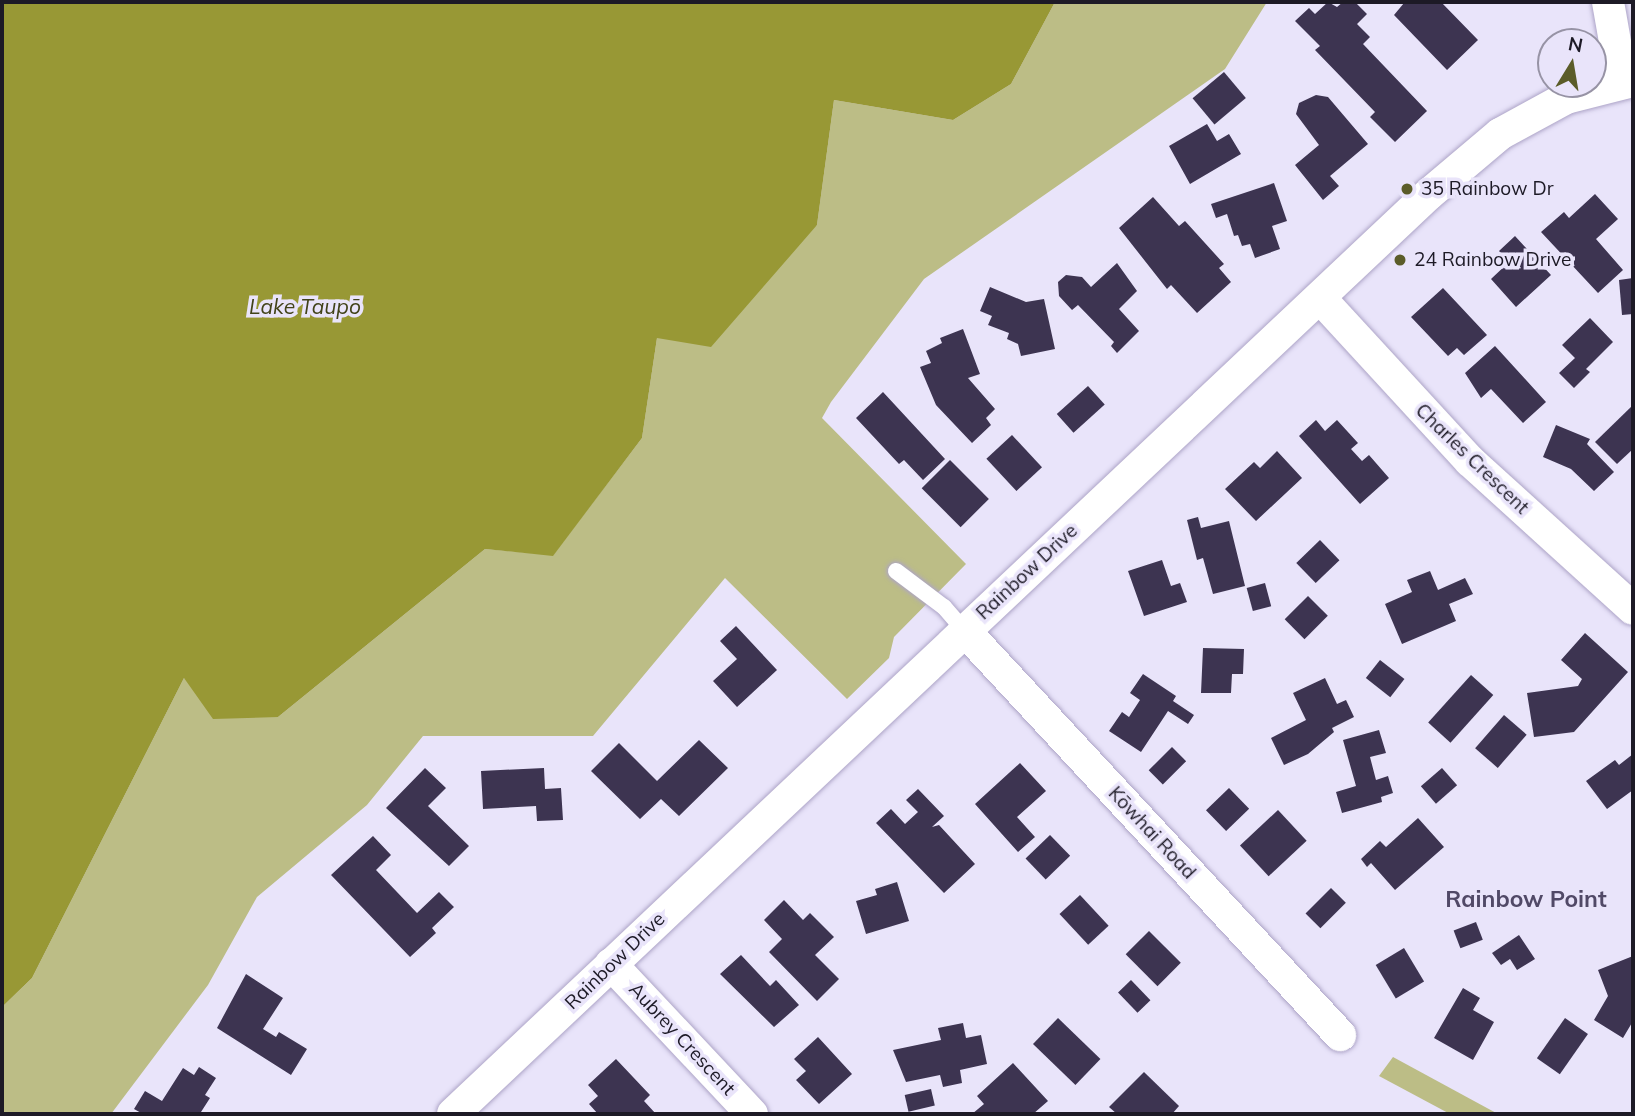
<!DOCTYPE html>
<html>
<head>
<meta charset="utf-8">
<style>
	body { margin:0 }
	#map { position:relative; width:1635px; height:1116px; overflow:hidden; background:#e9e4fa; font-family:Mulish,sans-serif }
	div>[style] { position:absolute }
	.green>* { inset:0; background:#bcbd86 }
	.water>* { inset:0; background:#989835 }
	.building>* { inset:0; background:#3d3451; transform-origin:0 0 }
	.roads { filter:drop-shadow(0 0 2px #ada4c7) drop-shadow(0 0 2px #ada4c7) }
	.lane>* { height:16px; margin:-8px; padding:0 8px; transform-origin:8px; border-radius:8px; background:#fff }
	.street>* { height:32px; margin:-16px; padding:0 16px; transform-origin:16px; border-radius:16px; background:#fff }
	.dots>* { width:19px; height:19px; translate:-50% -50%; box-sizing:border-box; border:4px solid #e9e4fa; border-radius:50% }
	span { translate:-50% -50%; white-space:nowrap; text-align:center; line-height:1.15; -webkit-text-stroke:7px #e9e4fa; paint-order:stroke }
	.poi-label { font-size:19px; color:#1d1a26 }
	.left { translate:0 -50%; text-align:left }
	.street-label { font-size:19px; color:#1d1a26 }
	.water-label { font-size:21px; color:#42431a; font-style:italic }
	.quarter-label { font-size:23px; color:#514967; font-weight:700 }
	.frame { position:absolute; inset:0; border:4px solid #1d1a26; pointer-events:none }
	.north { position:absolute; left:1537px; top:28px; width:70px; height:70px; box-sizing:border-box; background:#e9e4fa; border:2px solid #9793a5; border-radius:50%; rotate:11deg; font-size:19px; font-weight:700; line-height:28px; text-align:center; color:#1d1a26 }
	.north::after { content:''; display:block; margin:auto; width:24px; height:32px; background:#5b5c29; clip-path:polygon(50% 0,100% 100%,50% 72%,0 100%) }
</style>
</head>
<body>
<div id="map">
	<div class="green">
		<i style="clip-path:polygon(1055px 2px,1267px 2px,1225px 69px,924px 279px,831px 402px,822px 418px,966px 564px,894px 637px,889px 658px,847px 699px,725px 578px,593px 736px,423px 736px,367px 805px,257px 897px,208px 985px,111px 1114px,2px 1114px,2px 1007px,32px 978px,184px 678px,278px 717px,485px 549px,553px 555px,642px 438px,657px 338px,817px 225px,834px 100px,953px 120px,1011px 84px)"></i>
		<i style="clip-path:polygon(1393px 1057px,1498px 1114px,1450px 1114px,1379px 1076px)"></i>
	</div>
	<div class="water">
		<i style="clip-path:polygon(2px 2px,1055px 2px,1011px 84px,953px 120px,834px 100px,817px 225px,711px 347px,657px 338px,642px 438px,553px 556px,485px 549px,278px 717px,213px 719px,184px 678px,32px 978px,2px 1007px)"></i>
	</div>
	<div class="building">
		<i style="clip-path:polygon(1328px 2px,1337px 7px,1343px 2px,1355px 2px,1367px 14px,1357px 24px,1370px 37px,1363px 44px,1427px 111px,1395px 142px,1370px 117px,1375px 112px,1315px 50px,1320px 46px,1295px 21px,1309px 8px,1315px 14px)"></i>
		<i style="clip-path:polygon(1400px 2px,1441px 2px,1478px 40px,1447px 70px,1394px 15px,1404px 3px)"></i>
		<i style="left:1224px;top:72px;width:34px;height:41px;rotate:50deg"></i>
		<i style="clip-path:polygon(1316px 95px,1328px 97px,1368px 144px,1330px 176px,1339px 186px,1323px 200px,1295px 165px,1319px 145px,1296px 114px,1299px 103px)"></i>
		<i style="clip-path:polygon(1207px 124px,1217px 141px,1229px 134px,1241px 154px,1190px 184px,1169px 146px)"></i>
		<i style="clip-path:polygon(1274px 183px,1287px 221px,1272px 226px,1280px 249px,1255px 258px,1250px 244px,1242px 246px,1238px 235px,1234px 236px,1227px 214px,1216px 218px,1211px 204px)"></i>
		<i style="clip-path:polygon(1595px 194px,1618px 219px,1596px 239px,1623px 270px,1598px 293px,1541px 232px,1564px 212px,1569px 218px)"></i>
		<i style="clip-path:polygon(1153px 197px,1179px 226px,1185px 221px,1224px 264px,1219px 268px,1231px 282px,1197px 313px,1171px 285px,1167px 289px,1119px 228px)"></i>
		<i style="clip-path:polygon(1515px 236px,1551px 275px,1516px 307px,1491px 279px,1509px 262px,1499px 251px)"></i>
		<i style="clip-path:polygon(1117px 263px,1137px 291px,1119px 309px,1139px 331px,1117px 353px,1111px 346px,1114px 342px,1078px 305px,1072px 310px,1059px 296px,1058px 282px,1066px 275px,1082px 277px,1091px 287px)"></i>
		<i style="clip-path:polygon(1633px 278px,1633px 314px,1622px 315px,1619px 280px)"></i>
		<i style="clip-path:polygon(990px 287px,1026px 302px,1044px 299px,1055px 349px,1021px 356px,1018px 344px,1007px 339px,1009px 333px,988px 325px,992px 316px,980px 311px)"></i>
		<i style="clip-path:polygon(1443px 288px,1487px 335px,1464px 355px,1457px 348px,1448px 356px,1411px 317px)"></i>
		<i style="clip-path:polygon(1590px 318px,1613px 342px,1586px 369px,1590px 372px,1574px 388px,1559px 373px,1575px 358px,1562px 345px)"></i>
		<i style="clip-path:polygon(963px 329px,980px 374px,968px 378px,995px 409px,986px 418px,991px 425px,972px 443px,936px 405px,920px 367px,931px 363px,926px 351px,942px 343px,940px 338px)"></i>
		<i style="clip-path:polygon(1495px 346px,1546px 402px,1523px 423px,1491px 389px,1481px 398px,1465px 373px)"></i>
		<i style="left:1088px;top:386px;width:25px;height:42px;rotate:48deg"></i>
		<i style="clip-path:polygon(883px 392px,945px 459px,923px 480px,904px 460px,899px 464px,856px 418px)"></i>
		<i style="clip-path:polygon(1633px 405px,1633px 449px,1617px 464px,1595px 442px)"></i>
		<i style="clip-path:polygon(1316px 420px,1325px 431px,1337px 420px,1358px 443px,1351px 449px,1362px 461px,1369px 455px,1389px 478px,1360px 504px,1299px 436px)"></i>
		<i style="clip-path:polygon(1556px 425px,1590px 439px,1587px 444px,1614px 472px,1594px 491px,1571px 469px,1543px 457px)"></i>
		<i style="left:1012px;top:435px;width:44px;height:35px;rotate:47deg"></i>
		<i style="clip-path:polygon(1277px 451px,1302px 478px,1256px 521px,1225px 489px,1254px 462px,1260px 468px)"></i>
		<i style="left:950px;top:460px;width:55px;height:40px;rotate:45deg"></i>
		<i style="clip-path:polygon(1198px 517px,1201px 528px,1229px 521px,1245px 586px,1213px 594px,1203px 558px,1197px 560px,1187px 520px)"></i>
		<i style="left:1320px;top:540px;width:28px;height:33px;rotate:46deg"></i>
		<i style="clip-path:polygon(1162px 560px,1171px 586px,1180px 583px,1187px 602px,1144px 616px,1128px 571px)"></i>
		<i style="clip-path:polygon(1430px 571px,1438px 590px,1465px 578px,1473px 594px,1449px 604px,1456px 621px,1402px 644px,1385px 604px,1412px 592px,1407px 580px)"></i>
		<i style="left:1265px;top:583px;width:24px;height:19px;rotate:75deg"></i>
		<i style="left:1308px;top:596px;width:28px;height:33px;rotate:45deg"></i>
		<i style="clip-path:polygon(736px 626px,777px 670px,737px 707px,713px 681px,737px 659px,720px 641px)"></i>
		<i style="clip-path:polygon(1585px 633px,1628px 672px,1574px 732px,1534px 737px,1527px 693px,1578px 686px,1582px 679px,1561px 660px)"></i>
		<i style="clip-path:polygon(1203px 648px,1244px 649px,1243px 674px,1232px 674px,1231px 693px,1201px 693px)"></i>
		<i style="left:1380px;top:660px;width:31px;height:23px;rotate:38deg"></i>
		<i style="clip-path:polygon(1143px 674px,1176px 696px,1173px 701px,1194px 715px,1188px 724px,1168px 711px,1141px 752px,1109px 731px,1122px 712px,1129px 717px,1140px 700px,1130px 693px)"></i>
		<i style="left:1471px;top:675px;width:30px;height:64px;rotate:42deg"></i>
		<i style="clip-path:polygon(1325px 678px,1337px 704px,1346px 700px,1354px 717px,1332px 728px,1334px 732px,1308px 754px,1284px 765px,1271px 738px,1306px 720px,1293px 693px)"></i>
		<i style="left:1504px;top:715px;width:30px;height:44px;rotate:41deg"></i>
		<i style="clip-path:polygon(1379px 730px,1386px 753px,1370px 757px,1376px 780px,1388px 776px,1393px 793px,1381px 797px,1382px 802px,1342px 813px,1336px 792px,1356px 786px,1343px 740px)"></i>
		<i style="clip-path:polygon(699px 740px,728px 768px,679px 816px,661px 799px,640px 819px,591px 771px,619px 743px,657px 781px)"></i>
		<i style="left:1172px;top:747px;width:20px;height:33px;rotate:45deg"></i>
		<i style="clip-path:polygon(1633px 754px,1633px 790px,1607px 809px,1586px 781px,1615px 760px,1619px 765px)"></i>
		<i style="clip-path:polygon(1020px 763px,1046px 791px,1017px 817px,1035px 837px,1018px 852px,975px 804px)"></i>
		<i style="clip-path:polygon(425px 768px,446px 788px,428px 806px,469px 846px,449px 866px,386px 808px)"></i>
		<i style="clip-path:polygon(544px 768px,545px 789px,561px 788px,563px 820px,537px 821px,536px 806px,483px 809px,481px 771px)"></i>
		<i style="left:1442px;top:768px;width:23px;height:28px;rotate:49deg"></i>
		<i style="left:1229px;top:788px;width:29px;height:32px;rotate:46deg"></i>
		<i style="clip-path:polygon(918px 789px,944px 816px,932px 827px,939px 825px,975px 864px,944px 893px,876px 823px,891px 809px,905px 824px,918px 812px,906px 800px)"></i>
		<i style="left:1278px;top:810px;width:42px;height:52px;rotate:47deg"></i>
		<i style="clip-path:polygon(1418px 818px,1444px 847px,1395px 890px,1371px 863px,1367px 867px,1361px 859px,1380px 841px,1386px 847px)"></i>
		<i style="left:1050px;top:835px;width:29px;height:34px;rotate:46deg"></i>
		<i style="clip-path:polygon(373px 836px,391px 855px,376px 870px,417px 913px,439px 892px,454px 907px,432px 928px,436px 933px,410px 957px,331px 875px)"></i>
		<i style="clip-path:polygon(897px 882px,909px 921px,866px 934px,856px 901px,877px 895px,875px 889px)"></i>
		<i style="left:1331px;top:888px;width:21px;height:36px;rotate:45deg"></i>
		<i style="left:1080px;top:895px;width:42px;height:28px;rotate:47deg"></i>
		<i style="clip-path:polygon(784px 900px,803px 920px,810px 913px,834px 937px,815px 955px,839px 979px,817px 1001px,769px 952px,782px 939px,764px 920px)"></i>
		<i style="left:1476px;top:922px;width:19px;height:24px;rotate:69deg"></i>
		<i style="left:1149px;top:931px;width:45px;height:33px;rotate:45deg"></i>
		<i style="clip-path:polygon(1519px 935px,1535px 959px,1517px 970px,1510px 959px,1501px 965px,1492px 953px)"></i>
		<i style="left:1404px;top:948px;width:39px;height:33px;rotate:59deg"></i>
		<i style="clip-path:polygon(741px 955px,770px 986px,776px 980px,799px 1005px,774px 1027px,720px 974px)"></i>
		<i style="clip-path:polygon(1633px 956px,1633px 1021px,1623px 1038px,1594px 1020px,1608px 996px,1598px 970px)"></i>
		<i style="clip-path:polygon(246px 974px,283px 998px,263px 1029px,276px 1037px,279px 1032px,307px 1049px,291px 1075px,217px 1028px)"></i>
		<i style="left:1131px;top:980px;width:28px;height:18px;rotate:46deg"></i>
		<i style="clip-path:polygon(1463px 988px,1480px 998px,1473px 1010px,1494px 1022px,1473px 1060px,1434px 1038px)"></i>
		<i style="left:1058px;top:1018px;width:59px;height:36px;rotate:44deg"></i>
		<i style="left:1565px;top:1018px;width:28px;height:49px;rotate:35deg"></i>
		<i style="clip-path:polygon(963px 1023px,966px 1038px,981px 1035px,987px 1064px,960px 1070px,962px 1083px,943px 1087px,940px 1075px,906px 1082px,893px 1050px,941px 1040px,938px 1028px)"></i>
		<i style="clip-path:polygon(818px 1037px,852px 1074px,819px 1104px,796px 1080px,806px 1071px,794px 1059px)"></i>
		<i style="clip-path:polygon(616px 1059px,650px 1095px,644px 1101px,656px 1114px,598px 1114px,589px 1104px,598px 1096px,588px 1085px)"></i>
		<i style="clip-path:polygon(1013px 1063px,1048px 1101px,1033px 1114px,972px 1114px,984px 1104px,977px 1096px)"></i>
		<i style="clip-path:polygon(199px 1067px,216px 1078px,205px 1095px,210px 1098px,201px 1112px,205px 1114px,143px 1114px,134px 1109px,145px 1091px,162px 1101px,183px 1068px,194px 1075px)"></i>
		<i style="clip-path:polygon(1144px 1072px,1179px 1106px,1172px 1114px,1117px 1114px,1109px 1107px)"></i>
		<i style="left:931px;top:1089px;width:17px;height:27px;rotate:77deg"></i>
	</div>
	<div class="roads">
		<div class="lane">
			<i style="left:896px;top:571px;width:60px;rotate:36.9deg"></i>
			<i style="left:944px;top:607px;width:30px;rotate:49deg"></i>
		</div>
		<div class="street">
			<i style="left:1608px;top:2px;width:80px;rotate:80deg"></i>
			<i style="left:1321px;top:299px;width:220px;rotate:47.4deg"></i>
			<i style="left:1470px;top:461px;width:220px;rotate:42.2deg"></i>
			<i style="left:964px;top:630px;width:553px;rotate:47.13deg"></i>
			<i style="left:611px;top:964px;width:206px;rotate:46.8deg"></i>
			<i style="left:453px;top:1114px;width:1341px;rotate:-43.31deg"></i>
			<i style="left:1429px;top:194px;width:93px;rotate:-40.2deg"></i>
			<i style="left:1500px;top:134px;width:75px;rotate:-28.6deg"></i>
			<i style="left:1566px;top:98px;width:69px;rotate:-14.2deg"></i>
		</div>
	</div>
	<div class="dots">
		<i style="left:1407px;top:189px;background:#5b5c29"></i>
		<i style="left:1400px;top:260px;background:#5b5c29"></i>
	</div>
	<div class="poi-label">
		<span class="left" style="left:1421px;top:189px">35 Rainbow Dr</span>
		<span class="left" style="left:1414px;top:260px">24 Rainbow Drive</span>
	</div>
	<div class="street-label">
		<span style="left:1472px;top:459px;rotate:44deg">Charles Crescent</span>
		<span style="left:1027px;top:572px;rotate:-43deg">Rainbow Drive</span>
		<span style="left:1152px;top:833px;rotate:47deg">Kōwhai Road</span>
		<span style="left:615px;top:961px;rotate:-44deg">Rainbow Drive</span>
		<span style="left:682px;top:1039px;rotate:47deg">Aubrey Crescent</span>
	</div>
	<div class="water-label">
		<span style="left:305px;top:306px">Lake Taupō</span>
	</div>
	<div class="quarter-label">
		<span style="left:1526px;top:899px">Rainbow Point</span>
	</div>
	<div class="frame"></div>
	<div class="north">N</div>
</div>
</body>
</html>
